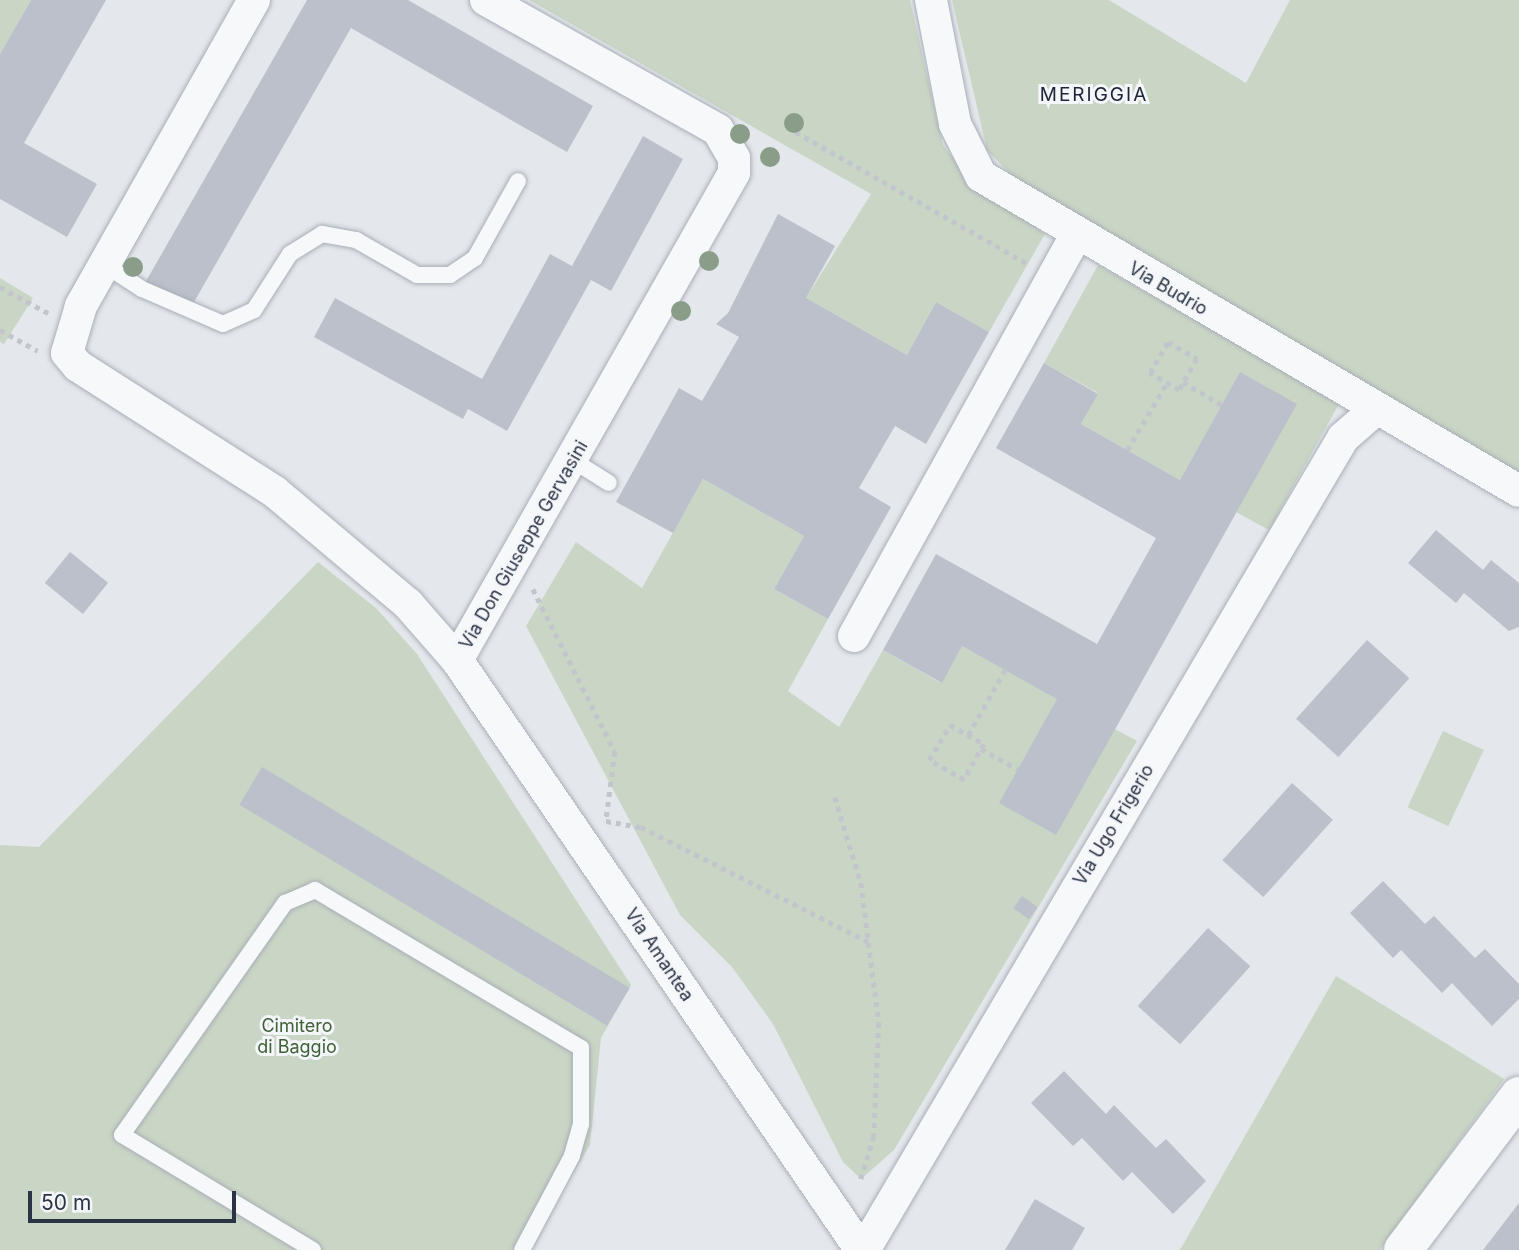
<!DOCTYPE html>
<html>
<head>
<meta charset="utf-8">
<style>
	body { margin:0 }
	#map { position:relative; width:1519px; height:1250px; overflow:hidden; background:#e4e7ec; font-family:Inter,sans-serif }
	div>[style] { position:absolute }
	.green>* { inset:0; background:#c9d6c5; transform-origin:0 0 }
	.building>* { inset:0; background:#bbc0ca; transform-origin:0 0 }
	.path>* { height:4.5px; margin-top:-2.25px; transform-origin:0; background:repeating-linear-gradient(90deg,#c2c5cb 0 5px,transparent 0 10px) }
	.roads { filter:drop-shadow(0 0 2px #a9aeb7) drop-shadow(0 0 2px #a9aeb7) }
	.service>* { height:16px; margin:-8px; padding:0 8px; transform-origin:8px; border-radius:8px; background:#f7f8fa }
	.minor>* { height:32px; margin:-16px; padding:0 16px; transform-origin:16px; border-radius:16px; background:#f7f8fa }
	.tertiary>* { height:38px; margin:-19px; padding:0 19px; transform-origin:19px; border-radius:19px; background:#f7f8fa }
	.trees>* { width:20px; height:20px; margin:-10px; border-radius:50%; background:#899d89 }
	span { translate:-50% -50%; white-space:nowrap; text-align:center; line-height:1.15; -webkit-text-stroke:6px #f4f6f9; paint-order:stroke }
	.street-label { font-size:18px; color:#2b3445 }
	.park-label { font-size:18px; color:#3f6138 }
	.neighbourhood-label { font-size:19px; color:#1d2536; letter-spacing:2px }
	.scale { position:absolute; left:28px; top:1191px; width:208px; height:32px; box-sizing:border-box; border:4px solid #2b3445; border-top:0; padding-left:9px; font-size:21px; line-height:24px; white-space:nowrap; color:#2b3445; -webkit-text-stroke:5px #f4f6f9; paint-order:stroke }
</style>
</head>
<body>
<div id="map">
	<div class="green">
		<i style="clip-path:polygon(0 0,31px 0,0 54px)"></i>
		<i style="clip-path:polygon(529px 0,910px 0,943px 145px,975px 187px,1045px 234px,989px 332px,936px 302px,907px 355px,806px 298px,871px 194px)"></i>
		<i style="clip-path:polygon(952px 0,1109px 0,1246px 83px,1290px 0,1519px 0,1519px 473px,1018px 182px,987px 150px)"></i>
		<i style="clip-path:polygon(1098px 265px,1340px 402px,1269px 530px,1236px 512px,1296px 404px,1240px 373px,1180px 480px,1081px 424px,1098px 393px,1044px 363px)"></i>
		<i style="clip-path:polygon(0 278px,33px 298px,4px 344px,0 342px)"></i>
		<i style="clip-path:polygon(703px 479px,804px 536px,774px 589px,828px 619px,788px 691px,839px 727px,883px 650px,941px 683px,962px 646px,1137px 741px,894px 1150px,861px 1179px,843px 1162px,773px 1024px,732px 967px,680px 915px,526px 626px,576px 542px,642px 588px)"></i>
		<i style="clip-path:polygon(318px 562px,376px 608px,417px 654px,631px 985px,601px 1038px,590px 1145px,527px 1250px,0 1250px,0 845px,39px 847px)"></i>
		<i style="left:1443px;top:731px;width:45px;height:84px;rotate:25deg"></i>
		<i style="clip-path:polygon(1336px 976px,1504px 1079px,1380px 1250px,1180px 1250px)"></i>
	</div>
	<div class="building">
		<i style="clip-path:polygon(31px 0,106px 0,24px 143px,97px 184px,67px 237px,0 199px,0 54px)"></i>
		<i style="clip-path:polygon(307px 0,408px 0,593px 106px,567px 152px,351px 28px,190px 309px,145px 283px)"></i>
		<i style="clip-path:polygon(643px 136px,683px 159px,611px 291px,591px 280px,507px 431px,468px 409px,463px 419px,314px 337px,335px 298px,482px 379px,550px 254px,572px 266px)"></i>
		<i style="clip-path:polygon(778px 214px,835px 246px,806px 298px,907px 355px,936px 302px,989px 332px,926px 444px,895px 426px,859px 488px,891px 507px,828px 619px,774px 589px,804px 536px,703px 479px,673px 533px,616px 502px,679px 388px,702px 401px,739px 337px,716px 324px,728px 313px)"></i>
		<i style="clip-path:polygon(1044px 363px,1098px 394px,1081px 424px,1180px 480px,1240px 372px,1297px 404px,1056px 835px,999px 803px,1057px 699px,962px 646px,942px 683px,883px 650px,936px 554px,1097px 644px,1156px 538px,996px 448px)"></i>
		<i style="clip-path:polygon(1436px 530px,1483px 570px,1491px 560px,1519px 583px,1519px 627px,1509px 631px,1464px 593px,1456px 603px,1408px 563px)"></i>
		<i style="left:70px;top:552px;width:49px;height:40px;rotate:39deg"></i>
		<i style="left:1367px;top:640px;width:57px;height:106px;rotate:42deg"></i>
		<i style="left:262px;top:767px;width:429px;height:44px;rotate:31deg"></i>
		<i style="left:1292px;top:783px;width:55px;height:104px;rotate:42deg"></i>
		<i style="clip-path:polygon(1383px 881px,1425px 924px,1434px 916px,1475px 958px,1485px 949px,1519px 984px,1519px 999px,1492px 1026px,1452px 983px,1442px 993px,1401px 950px,1393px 958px,1350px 913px)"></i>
		<i style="left:1022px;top:896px;width:19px;height:15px;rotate:35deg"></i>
		<i style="left:1208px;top:928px;width:57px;height:105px;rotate:42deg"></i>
		<i style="clip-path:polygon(1064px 1071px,1106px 1114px,1114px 1105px,1156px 1148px,1166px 1139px,1206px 1181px,1173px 1214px,1132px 1172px,1123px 1181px,1082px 1138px,1073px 1146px,1031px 1103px)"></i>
		<i style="clip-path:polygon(1035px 1199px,1085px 1228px,1072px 1250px,1005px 1250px)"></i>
		<i style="clip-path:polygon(1519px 1203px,1519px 1250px,1483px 1250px)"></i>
	</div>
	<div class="path">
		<i style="left:787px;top:127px;width:279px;rotate:29.6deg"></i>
		<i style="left:0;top:287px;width:55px;rotate:28.4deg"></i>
		<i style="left:0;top:330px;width:43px;rotate:28.9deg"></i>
		<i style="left:1168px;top:342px;width:34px;rotate:30deg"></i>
		<i style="left:1197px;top:359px;width:36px;rotate:120deg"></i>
		<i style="left:1179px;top:390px;width:34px;rotate:-150deg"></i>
		<i style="left:1150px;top:373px;width:36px;rotate:-60deg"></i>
		<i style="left:1183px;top:382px;width:45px;rotate:30.5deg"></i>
		<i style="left:1127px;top:450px;width:78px;rotate:-59.2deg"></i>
		<i style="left:533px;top:589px;width:182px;rotate:63.3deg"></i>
		<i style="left:615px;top:752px;width:70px;rotate:97.4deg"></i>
		<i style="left:606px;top:821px;width:36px;rotate:10deg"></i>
		<i style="left:641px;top:827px;width:258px;rotate:26.8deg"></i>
		<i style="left:950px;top:725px;width:39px;rotate:29deg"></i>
		<i style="left:984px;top:744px;width:41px;rotate:119.1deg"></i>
		<i style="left:964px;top:780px;width:40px;rotate:-150.3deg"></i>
		<i style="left:929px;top:760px;width:41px;rotate:-59deg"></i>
		<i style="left:968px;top:735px;width:75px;rotate:-60.4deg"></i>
		<i style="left:981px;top:749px;width:42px;rotate:28.4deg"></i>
		<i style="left:835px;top:797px;width:90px;rotate:73.2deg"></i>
		<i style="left:861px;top:883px;width:141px;rotate:82.7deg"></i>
		<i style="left:879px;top:1023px;width:113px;rotate:92.5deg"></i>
		<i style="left:874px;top:1136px;width:45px;rotate:106.8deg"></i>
	</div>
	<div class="roads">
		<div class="service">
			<i style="left:105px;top:265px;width:44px;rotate:33deg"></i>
			<i style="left:142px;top:289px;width:88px;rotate:23.4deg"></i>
			<i style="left:223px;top:324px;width:34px;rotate:-24deg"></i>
			<i style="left:254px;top:310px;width:67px;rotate:-57.3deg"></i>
			<i style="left:290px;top:254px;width:38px;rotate:-32deg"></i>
			<i style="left:322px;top:234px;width:35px;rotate:10deg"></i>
			<i style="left:356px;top:240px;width:70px;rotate:29.8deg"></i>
			<i style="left:417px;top:275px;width:33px"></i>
			<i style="left:450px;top:275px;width:30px;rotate:-34deg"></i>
			<i style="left:475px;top:258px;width:88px;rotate:-60.8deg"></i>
			<i style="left:574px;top:461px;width:41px;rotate:32.2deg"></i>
			<i style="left:313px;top:1250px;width:223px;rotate:-148.9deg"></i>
			<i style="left:122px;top:1135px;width:284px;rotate:-54.9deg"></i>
			<i style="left:285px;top:903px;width:33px;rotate:-23deg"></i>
			<i style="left:315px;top:890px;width:309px;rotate:30.7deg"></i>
			<i style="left:581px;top:1048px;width:76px;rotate:90deg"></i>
			<i style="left:581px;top:1124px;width:33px;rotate:106deg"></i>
			<i style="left:572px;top:1156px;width:106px;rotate:118deg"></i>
		</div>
		<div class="minor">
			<i style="left:254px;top:0;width:352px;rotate:119.5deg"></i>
			<i style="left:81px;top:306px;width:49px;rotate:106.6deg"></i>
			<i style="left:67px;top:353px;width:17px;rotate:50deg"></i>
			<i style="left:78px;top:366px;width:234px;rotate:32.6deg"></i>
			<i style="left:275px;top:492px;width:174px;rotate:40.1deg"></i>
			<i style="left:408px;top:604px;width:74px;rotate:48.8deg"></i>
			<i style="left:457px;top:660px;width:715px;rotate:55.6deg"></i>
			<i style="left:931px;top:0;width:126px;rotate:79deg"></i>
			<i style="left:955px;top:124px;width:58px;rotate:63.4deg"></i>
			<i style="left:981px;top:176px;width:623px;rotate:30.35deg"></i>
			<i style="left:854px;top:636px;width:457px;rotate:-61deg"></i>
			<i style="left:457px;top:660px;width:560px;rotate:-60.37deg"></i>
			<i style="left:734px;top:173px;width:15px;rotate:-90deg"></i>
			<i style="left:734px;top:158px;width:32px;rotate:-120deg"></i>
			<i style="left:718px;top:130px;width:266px;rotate:-150.7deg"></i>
			<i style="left:864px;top:1250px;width:943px;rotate:-59.46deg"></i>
			<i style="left:1343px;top:438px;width:44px;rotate:-41.3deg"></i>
		</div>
		<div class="tertiary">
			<i style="left:1403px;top:1250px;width:193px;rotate:-53deg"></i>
		</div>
	</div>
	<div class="trees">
		<i style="left:794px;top:123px"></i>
		<i style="left:740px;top:134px"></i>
		<i style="left:770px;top:157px"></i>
		<i style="left:709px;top:261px"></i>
		<i style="left:133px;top:267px"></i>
		<i style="left:681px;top:311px"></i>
	</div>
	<div class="street-label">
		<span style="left:1168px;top:289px;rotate:30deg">Via Budrio</span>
		<span style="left:524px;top:545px;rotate:-60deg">Via Don Giuseppe Gervasini</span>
		<span style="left:1114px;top:825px;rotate:-59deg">Via Ugo Frigerio</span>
		<span style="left:659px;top:955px;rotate:56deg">Via Amantea</span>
	</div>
	<div class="park-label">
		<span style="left:297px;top:1037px">Cimitero<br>di Baggio</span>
	</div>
	<div class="neighbourhood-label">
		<span style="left:1094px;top:95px">MERIGGIA</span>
	</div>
	<div class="scale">50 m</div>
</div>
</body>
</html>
